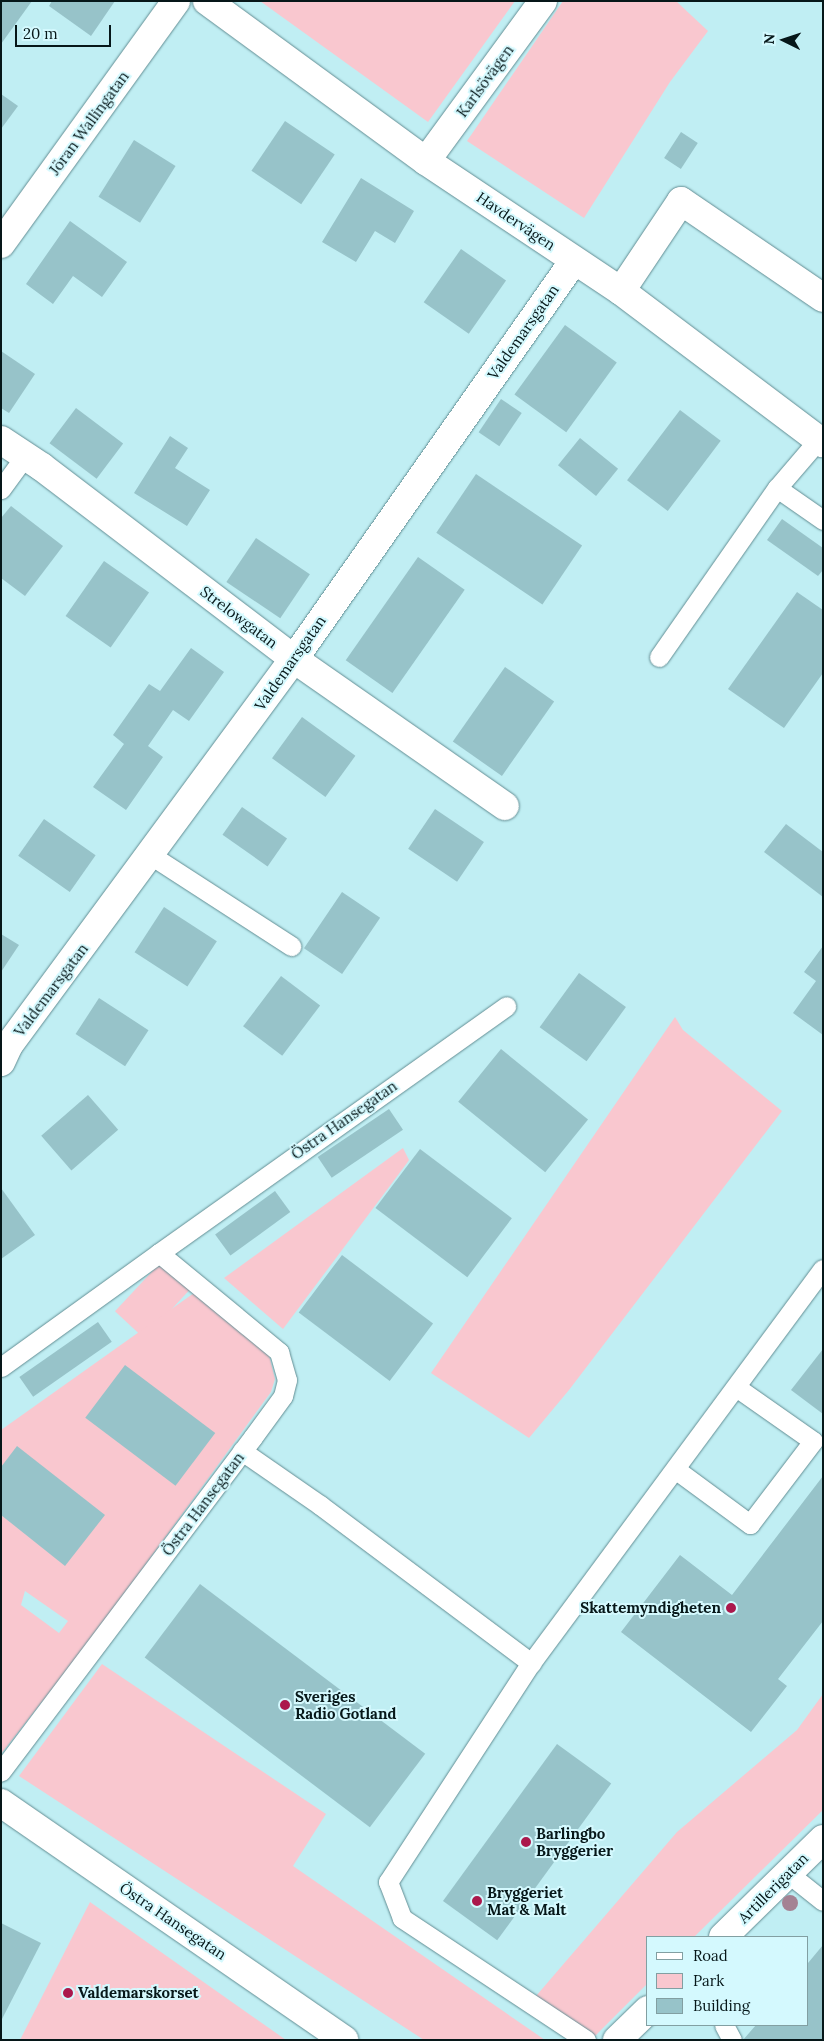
<!DOCTYPE html>
<html>
<head>
<meta charset="utf-8">
<style>
	body { margin:0 }
	#map { position:relative; width:824px; height:2041px; overflow:hidden; background:#c0eef3; font-family:Lora,serif }
	div>[style] { position:absolute }
	.green>* { inset:0; background:#f9c7cf; transform-origin:0 0 }
	.building>* { inset:0; background:#97c3c9; transform-origin:0 0 }
	.roads { filter:drop-shadow(0 0 1px #628d93) drop-shadow(0 0 1px #628d93) }
	.service>* { height:19px; margin:-9.5px; padding:0 9.5px; transform-origin:9.5px; border-radius:9.5px; background:#fff }
	.minor>* { height:28px; margin:-14px; padding:0 14px; transform-origin:14px; border-radius:14px; background:#fff }
	.trees>* { width:16px; height:16px; margin:-8px; border-radius:50%; background:#a48293 }
	.dots>* { width:14px; height:14px; translate:-50% -50%; box-sizing:border-box; border:2px solid #d4f9fe; border-radius:50% }
	span { translate:-50% -50%; white-space:nowrap; text-align:center; line-height:1.15; -webkit-text-stroke:4px #d4f9fe; paint-order:stroke }
	.street-label { font-size:15px; color:#061719 }
	.poi-label { font-size:15px; color:#061719; font-weight:700 }
	.right { translate:-100% -50%; text-align:right }
	.left { translate:0 -50%; text-align:left }
	.frame { position:absolute; inset:0; border:2px solid #061719; pointer-events:none }
	.legend { position:absolute; left:646px; top:1936px; width:162px; height:90px; box-sizing:border-box; background:#d4f9fe; border:1px solid #829fa2; margin:0; padding:6px 9px; list-style:none; font-size:15px; color:#061719 }
	.legend li { display:flex; align-items:center; gap:10px; height:25px }
	.legend b { width:25px; border:1px solid #829fa2 }
	.north { position:absolute; left:759px; top:15px; width:50px; height:50px; -webkit-text-stroke:4px #d4f9fe; paint-order:stroke; rotate:274deg; font-size:14px; font-weight:700; line-height:20px; text-align:center; color:#061719 }
	.north::after { content:''; display:block; margin:auto; width:18px; height:22px; background:#061719; clip-path:polygon(50% 0,100% 100%,50% 72%,0 100%) }
	.scale { position:absolute; left:15px; top:25px; width:96px; height:22px; box-sizing:border-box; border:2px solid #061719; border-top:0; padding-left:6px; font-size:15px; line-height:18px; white-space:nowrap; color:#061719; -webkit-text-stroke:4px #d4f9fe; paint-order:stroke }
</style>
</head>
<body>
<div id="map">
	<div class="green">
		<i style="clip-path:polygon(260px 1px,515px 1px,428px 122px)"></i>
		<i style="clip-path:polygon(563px 1px,676px 1px,708px 31px,670px 82px,584px 218px,467px 141px)"></i>
		<i style="clip-path:polygon(675px 1017px,683px 1030px,782px 1111px,569px 1390px,529px 1438px,431px 1373px)"></i>
		<i style="clip-path:polygon(403px 1148px,409px 1160px,407px 1163px,283px 1329px,224px 1278px)"></i>
		<i style="left:160px;top:1263px;width:40px;height:66px;rotate:43deg"></i>
		<i style="clip-path:polygon(evenodd,194px 1293px,269px 1355px,275px 1379px,271px 1392px,92px 1638px,1px 1754px,1px 1430px,194px 1293px,25px 1591px,68px 1621px,59px 1633px,21px 1605px,25px 1591px)"></i>
		<i style="clip-path:polygon(102px 1664px,326px 1814px,293px 1866px,545px 2040px,424px 2040px,19px 1776px)"></i>
		<i style="clip-path:polygon(823px 1694px,823px 1810px,694px 1937px,648px 1937px,648px 1983px,591px 2040px,530px 2003px,677px 1832px,797px 1730px)"></i>
		<i style="clip-path:polygon(90px 1902px,286px 2040px,20px 2040px)"></i>
	</div>
	<div class="building">
		<i style="clip-path:polygon(1px 1px,32px 1px,1px 44px)"></i>
		<i style="clip-path:polygon(52px 1px,115px 1px,91px 36px,49px 6px)"></i>
		<i style="clip-path:polygon(1px 94px,18px 106px,1px 129px)"></i>
		<i style="left:285px;top:121px;width:60px;height:60px;rotate:34deg"></i>
		<i style="left:681px;top:132px;width:20px;height:31px;rotate:33deg"></i>
		<i style="left:134px;top:140px;width:49px;height:67px;rotate:32deg"></i>
		<i style="clip-path:polygon(361px 178px,414px 211px,395px 243px,375px 231px,356px 262px,322px 242px)"></i>
		<i style="clip-path:polygon(70px 221px,127px 262px,102px 297px,73px 276px,53px 304px,26px 284px)"></i>
		<i style="left:461px;top:249px;width:55px;height:65px;rotate:35deg"></i>
		<i style="left:565px;top:325px;width:64px;height:86px;rotate:36deg"></i>
		<i style="clip-path:polygon(1px 351px,35px 374px,9px 413px,1px 408px)"></i>
		<i style="left:501px;top:399px;width:25px;height:40px;rotate:34deg"></i>
		<i style="left:76px;top:408px;width:59px;height:44px;rotate:37deg"></i>
		<i style="left:680px;top:410px;width:51px;height:88px;rotate:37deg"></i>
		<i style="clip-path:polygon(170px 436px,188px 448px,175px 468px,210px 490px,187px 526px,134px 493px)"></i>
		<i style="left:580px;top:438px;width:49px;height:35px;rotate:39deg"></i>
		<i style="left:476px;top:474px;width:128px;height:71px;rotate:34deg"></i>
		<i style="clip-path:polygon(11px 506px,63px 546px,25px 596px,1px 578px,1px 518px)"></i>
		<i style="clip-path:polygon(782px 519px,823px 548px,823px 570px,818px 576px,767px 540px)"></i>
		<i style="left:256px;top:538px;width:65px;height:53px;rotate:34deg"></i>
		<i style="left:418px;top:557px;width:57px;height:126px;rotate:35deg"></i>
		<i style="left:104px;top:561px;width:55px;height:67px;rotate:35deg"></i>
		<i style="clip-path:polygon(797px 592px,823px 610px,823px 673px,784px 728px,728px 689px)"></i>
		<i style="clip-path:polygon(191px 648px,224px 672px,189px 721px,173px 710px,148px 746px,163px 757px,126px 810px,93px 787px,124px 744px,113px 735px,149px 684px,160px 691px)"></i>
		<i style="left:505px;top:667px;width:60px;height:91px;rotate:35deg"></i>
		<i style="left:302px;top:717px;width:66px;height:51px;rotate:36deg"></i>
		<i style="left:242px;top:807px;width:55px;height:34px;rotate:35deg"></i>
		<i style="left:435px;top:809px;width:59px;height:48px;rotate:34deg"></i>
		<i style="left:44px;top:819px;width:63px;height:45px;rotate:35deg"></i>
		<i style="clip-path:polygon(786px 824px,823px 852px,823px 897px,764px 852px)"></i>
		<i style="left:342px;top:892px;width:46px;height:68px;rotate:34deg"></i>
		<i style="left:164px;top:907px;width:63px;height:54px;rotate:33deg"></i>
		<i style="clip-path:polygon(1px 934px,19px 945px,1px 972px)"></i>
		<i style="clip-path:polygon(823px 946px,823px 1035px,793px 1013px,816px 981px,804px 972px)"></i>
		<i style="left:579px;top:973px;width:58px;height:67px;rotate:36deg"></i>
		<i style="left:281px;top:976px;width:49px;height:63px;rotate:37deg"></i>
		<i style="left:99px;top:998px;width:59px;height:43px;rotate:33deg"></i>
		<i style="left:501px;top:1049px;width:112px;height:68px;rotate:39deg"></i>
		<i style="left:88px;top:1095px;width:46px;height:62px;rotate:49deg"></i>
		<i style="left:389px;top:1109px;width:25px;height:86px;rotate:56deg"></i>
		<i style="left:420px;top:1149px;width:115px;height:74px;rotate:37deg"></i>
		<i style="clip-path:polygon(1px 1188px,35px 1235px,1px 1259px)"></i>
		<i style="left:275px;top:1191px;width:26px;height:74px;rotate:54deg"></i>
		<i style="left:342px;top:1255px;width:114px;height:72px;rotate:37deg"></i>
		<i style="left:98px;top:1322px;width:24px;height:96px;rotate:55deg"></i>
		<i style="clip-path:polygon(823px 1349px,823px 1414px,791px 1390px)"></i>
		<i style="left:125px;top:1365px;width:113px;height:66px;rotate:37deg"></i>
		<i style="clip-path:polygon(17px 1446px,105px 1515px,65px 1566px,1px 1515px,1px 1467px)"></i>
		<i style="clip-path:polygon(823px 1476px,823px 1621px,778px 1679px,787px 1686px,751px 1732px,621px 1632px,680px 1555px,732px 1595px)"></i>
		<i style="left:200px;top:1584px;width:282px;height:92px;rotate:37deg"></i>
		<i style="left:557px;top:1744px;width:67px;height:194px;rotate:36deg"></i>
		<i style="clip-path:polygon(1px 1923px,41px 1943px,1px 2021px)"></i>
		<i style="clip-path:polygon(823px 1945px,823px 2040px,743px 2040px,756px 2025px,808px 2025px,808px 1963px)"></i>
	</div>
	<div class="roads">
		<div class="service">
			<i style="left:819px;top:439px;width:65px;rotate:130.6deg"></i>
			<i style="left:777px;top:488px;width:56px;rotate:34.8deg"></i>
			<i style="left:1px;top:489px;width:41px;rotate:-54deg"></i>
			<i style="left:659px;top:657px;width:206px;rotate:-55.1deg"></i>
			<i style="left:152px;top:856px;width:166px;rotate:32.9deg"></i>
			<i style="left:159px;top:1253px;width:426px;rotate:-35.4deg"></i>
			<i style="left:1px;top:1367px;width:195px;rotate:-35.8deg"></i>
			<i style="left:159px;top:1253px;width:156px;rotate:39.5deg"></i>
			<i style="left:279px;top:1352px;width:29px;rotate:74deg"></i>
			<i style="left:287px;top:1380px;width:16px;rotate:104deg"></i>
			<i style="left:283px;top:1396px;width:51px;rotate:126.2deg"></i>
			<i style="left:253px;top:1437px;width:419px;rotate:127deg"></i>
			<i style="left:242px;top:1451px;width:95px;rotate:34.7deg"></i>
			<i style="left:320px;top:1505px;width:264px;rotate:36.8deg"></i>
			<i style="left:675px;top:1469px;width:93px;rotate:36.3deg"></i>
			<i style="left:750px;top:1524px;width:104px;rotate:-52.8deg"></i>
			<i style="left:813px;top:1441px;width:94px;rotate:-145deg"></i>
			<i style="left:789px;top:1874px;width:43px;rotate:38.5deg"></i>
			<i style="left:724px;top:2025px;width:17px;rotate:62deg"></i>
			<i style="left:586px;top:2040px;width:221px;rotate:-146.5deg"></i>
			<i style="left:402px;top:1918px;width:39px;rotate:-111deg"></i>
			<i style="left:388px;top:1882px;width:262px;rotate:-56.9deg"></i>
			<i style="left:531px;top:1663px;width:490px;rotate:-53.5deg"></i>
		</div>
		<div class="minor">
			<i style="left:207px;top:1px;width:271px;rotate:36.2deg"></i>
			<i style="left:426px;top:161px;width:234px;rotate:33.7deg"></i>
			<i style="left:621px;top:291px;width:253px;rotate:37deg"></i>
			<i style="left:426px;top:161px;width:198px;rotate:-53.8deg"></i>
			<i style="left:1px;top:244px;width:299px;rotate:-54.2deg"></i>
			<i style="left:621px;top:291px;width:108px;rotate:-56.3deg"></i>
			<i style="left:681px;top:201px;width:172px;rotate:34.3deg"></i>
			<i style="left:1px;top:440px;width:49px;rotate:33.4deg"></i>
			<i style="left:42px;top:467px;width:317px;rotate:37.3deg"></i>
			<i style="left:294px;top:659px;width:257px;rotate:34.9deg"></i>
			<i style="left:1px;top:1062px;width:19px;rotate:-65deg"></i>
			<i style="left:9px;top:1045px;width:480px;rotate:-53.6deg"></i>
			<i style="left:294px;top:659px;width:487px;rotate:-54.9deg"></i>
			<i style="left:1px;top:1803px;width:417px;rotate:34.6deg"></i>
			<i style="left:723px;top:1937px;width:140px;rotate:-44.4deg"></i>
			<i style="left:617px;top:2040px;width:43px;rotate:-44.1deg"></i>
		</div>
	</div>
	<div class="trees">
		<i style="left:790px;top:1903px"></i>
	</div>
	<div class="dots">
		<i style="left:731px;top:1608px;background:#ab184c"></i>
		<i style="left:285px;top:1705px;background:#ab184c"></i>
		<i style="left:526px;top:1842px;background:#ab184c"></i>
		<i style="left:477px;top:1901px;background:#ab184c"></i>
		<i style="left:68px;top:1993px;background:#ab184c"></i>
	</div>
	<div class="street-label">
		<span style="left:485px;top:81px;rotate:-54deg">Karlsövägen</span>
		<span style="left:89px;top:123px;rotate:-54deg">Jöran Wallingatan</span>
		<span style="left:516px;top:221px;rotate:34deg">Havdervägen</span>
		<span style="left:523px;top:332px;rotate:-55deg">Valdemarsgatan</span>
		<span style="left:239px;top:617px;rotate:37deg">Strelowgatan</span>
		<span style="left:290px;top:663px;rotate:-55deg">Valdemarsgatan</span>
		<span style="left:51px;top:990px;rotate:-53deg">Valdemarsgatan</span>
		<span style="left:344px;top:1120px;rotate:-35deg">Östra Hansegatan</span>
		<span style="left:203px;top:1504px;rotate:-53deg">Östra Hansegatan</span>
		<span style="left:773px;top:1888px;rotate:-45deg">Artillerigatan</span>
		<span style="left:173px;top:1921px;rotate:34deg">Östra Hansegatan</span>
	</div>
	<div class="poi-label">
		<span class="right" style="left:721px;top:1608px">Skattemyndigheten</span>
		<span class="left" style="left:295px;top:1705px">Sveriges<br>Radio Gotland</span>
		<span class="left" style="left:536px;top:1842px">Barlingbo<br>Bryggerier</span>
		<span class="left" style="left:487px;top:1901px">Bryggeriet<br>Mat &amp; Malt</span>
		<span class="left" style="left:78px;top:1993px">Valdemarskorset</span>
	</div>
	<div class="frame"></div>
	<ul class="legend">
	<li><b style="height:6px;background:#fff"></b>Road</li>
	<li><b style="height:14px;background:#f9c7cf"></b>Park</li>
	<li><b style="height:14px;background:#97c3c9"></b>Building</li>
	</ul>
	<div class="north">N</div>
	<div class="scale">20 m</div>
</div>
</body>
</html>
